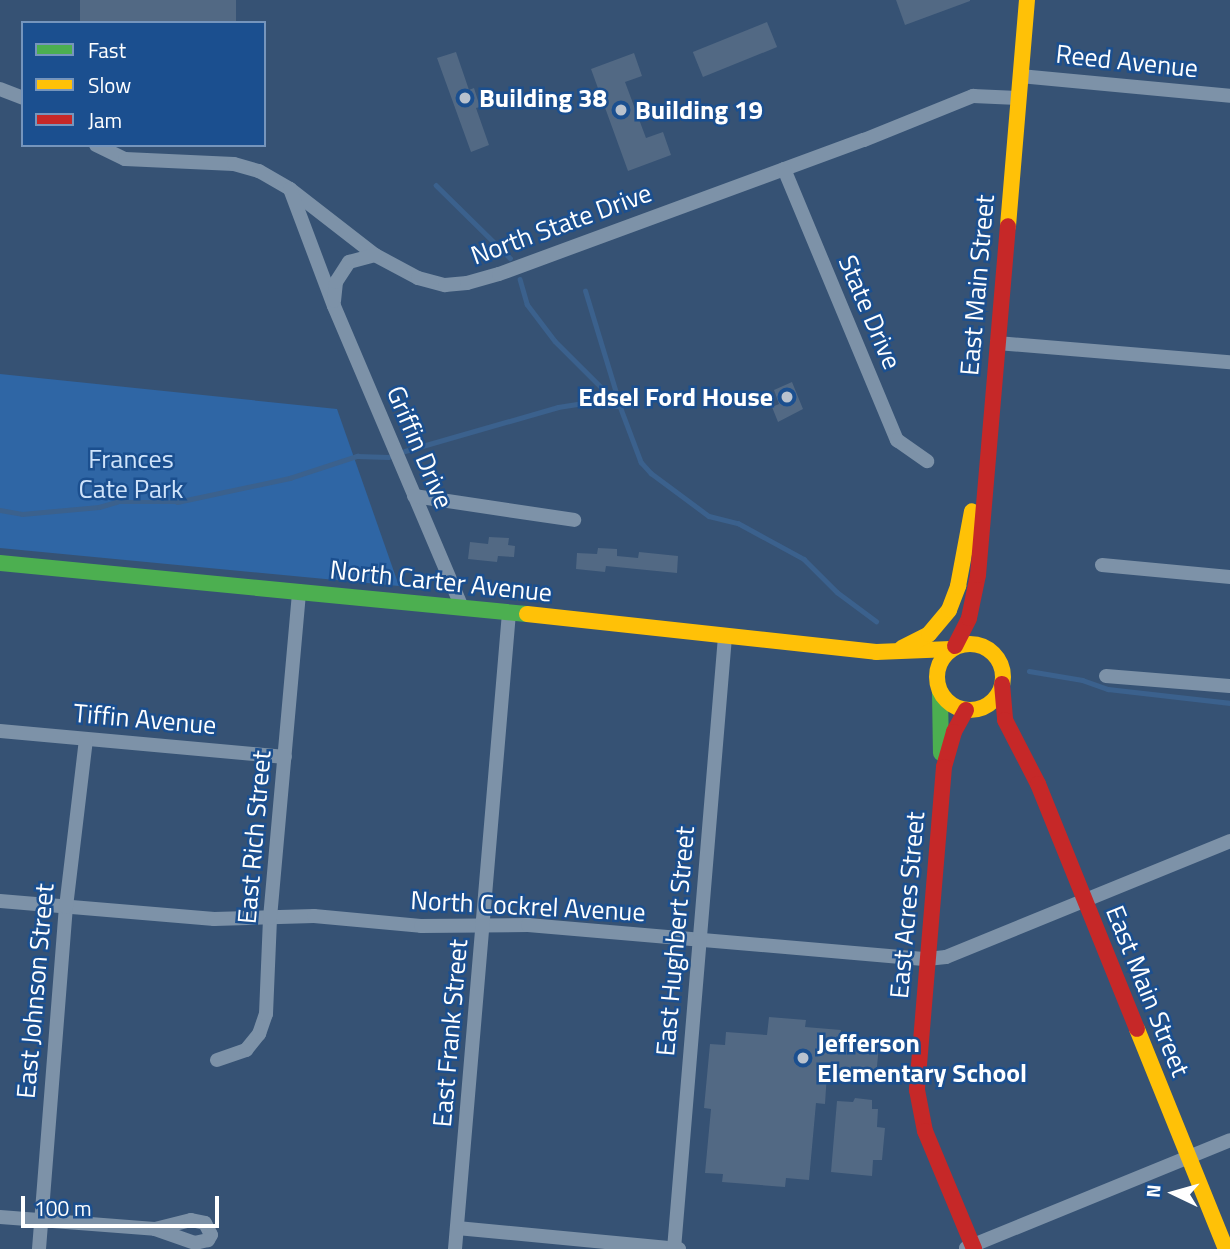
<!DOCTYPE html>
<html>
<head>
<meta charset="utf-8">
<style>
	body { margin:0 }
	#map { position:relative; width:1230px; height:1249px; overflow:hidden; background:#365274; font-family:"Titillium Web",sans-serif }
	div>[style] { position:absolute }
	.green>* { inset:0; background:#2f66a5 }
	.stream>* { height:4.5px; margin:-2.25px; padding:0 2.25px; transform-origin:2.25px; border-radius:2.25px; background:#3b618d }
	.building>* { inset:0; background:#526984; transform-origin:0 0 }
	.street>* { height:14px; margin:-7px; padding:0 7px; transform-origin:7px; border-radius:7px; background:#7d92a8 }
	.fast>* { height:16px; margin:-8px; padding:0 8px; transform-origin:8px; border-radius:8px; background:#4caf50 }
	.slow>* { height:16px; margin:-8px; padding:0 8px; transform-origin:8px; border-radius:8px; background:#ffc107 }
	.slow>.ring { margin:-8px; padding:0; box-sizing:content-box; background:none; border:16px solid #ffc107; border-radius:50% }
	.jam>* { height:16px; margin:-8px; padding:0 8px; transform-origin:8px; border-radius:8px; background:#c62828 }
	.dots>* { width:19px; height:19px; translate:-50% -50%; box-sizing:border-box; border:4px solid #1b4f8f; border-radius:50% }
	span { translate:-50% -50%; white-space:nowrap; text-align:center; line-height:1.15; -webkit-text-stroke:5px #1b4f8f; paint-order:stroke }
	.street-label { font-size:26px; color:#fff }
	.poi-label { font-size:26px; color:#fff; font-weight:700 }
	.left { translate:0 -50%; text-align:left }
	.right { translate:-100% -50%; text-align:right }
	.park-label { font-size:26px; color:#cfe3fa }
	.legend { position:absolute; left:21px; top:21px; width:245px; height:126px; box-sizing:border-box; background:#1b4f8f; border:2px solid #7695bc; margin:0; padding:9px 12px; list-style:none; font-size:21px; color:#fff }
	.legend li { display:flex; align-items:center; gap:14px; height:35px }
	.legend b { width:35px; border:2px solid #7695bc }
	.north { position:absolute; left:1139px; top:1158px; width:70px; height:70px; -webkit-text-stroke:5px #1b4f8f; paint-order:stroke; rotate:275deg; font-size:19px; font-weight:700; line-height:28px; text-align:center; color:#fff }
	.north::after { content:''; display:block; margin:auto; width:24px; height:32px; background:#fff; clip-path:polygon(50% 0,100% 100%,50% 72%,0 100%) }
	.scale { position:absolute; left:21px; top:1196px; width:198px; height:32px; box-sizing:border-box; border:4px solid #fff; border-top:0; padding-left:9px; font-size:21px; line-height:24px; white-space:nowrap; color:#fff; -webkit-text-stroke:5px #1b4f8f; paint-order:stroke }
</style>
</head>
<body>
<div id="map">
	<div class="green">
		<i style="clip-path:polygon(0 374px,337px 409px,399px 586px,0 548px)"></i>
	</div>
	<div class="stream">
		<i style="left:436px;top:185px;width:104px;rotate:44.6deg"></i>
		<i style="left:520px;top:279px;width:26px;rotate:74deg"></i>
		<i style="left:527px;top:304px;width:46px;rotate:52.9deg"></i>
		<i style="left:555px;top:341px;width:92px;rotate:45deg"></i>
		<i style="left:620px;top:406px;width:60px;rotate:69.4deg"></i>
		<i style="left:641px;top:462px;width:15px;rotate:48deg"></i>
		<i style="left:651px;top:473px;width:72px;rotate:36.6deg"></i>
		<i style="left:709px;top:516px;width:30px;rotate:14deg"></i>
		<i style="left:738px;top:523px;width:75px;rotate:28.6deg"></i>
		<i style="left:804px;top:559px;width:47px;rotate:45deg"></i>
		<i style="left:837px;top:592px;width:49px;rotate:36.6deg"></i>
		<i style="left:405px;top:451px;width:159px;rotate:-16deg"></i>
		<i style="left:558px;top:407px;width:32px;rotate:-9deg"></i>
		<i style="left:590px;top:402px;width:30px;rotate:8deg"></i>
		<i style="left:620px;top:406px;width:120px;rotate:-106.9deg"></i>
		<i style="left:0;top:510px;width:22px;rotate:10deg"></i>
		<i style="left:22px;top:514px;width:77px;rotate:-5.2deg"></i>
		<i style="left:99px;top:507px;width:18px;rotate:-16deg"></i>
		<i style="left:116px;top:502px;width:61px"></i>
		<i style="left:177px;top:502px;width:116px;rotate:-12deg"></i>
		<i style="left:290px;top:478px;width:71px;rotate:-18.2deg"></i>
		<i style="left:357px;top:456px;width:31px;rotate:2deg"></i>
		<i style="left:1029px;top:671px;width:54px;rotate:9.6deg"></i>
		<i style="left:1082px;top:680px;width:28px;rotate:19deg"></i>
		<i style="left:1108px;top:689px;width:123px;rotate:6.5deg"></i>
	</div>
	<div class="building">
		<i style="left:80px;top:0;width:156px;height:24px"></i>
		<i style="clip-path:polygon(896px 0,970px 0,970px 1px,905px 25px)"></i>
		<i style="left:767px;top:22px;width:27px;height:80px;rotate:68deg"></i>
		<i style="clip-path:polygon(456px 52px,469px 90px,474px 88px,480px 107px,476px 108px,489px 145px,471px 152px,437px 58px)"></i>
		<i style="clip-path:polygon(634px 53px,642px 76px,625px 82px,646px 138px,663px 132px,671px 155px,628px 171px,591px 69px)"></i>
		<i style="clip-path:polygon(792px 382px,803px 409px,778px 422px,772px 407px,779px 404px,774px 390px)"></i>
		<i style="clip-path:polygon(489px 537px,509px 538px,508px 545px,515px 546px,514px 557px,498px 556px,497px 562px,468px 559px,470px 542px,488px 544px)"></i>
		<i style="clip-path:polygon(598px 548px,617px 549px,617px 556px,638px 558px,639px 552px,678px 556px,677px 573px,606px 566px,605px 572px,576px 569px,577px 553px,597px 554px)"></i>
		<i style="clip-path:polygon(769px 1017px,806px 1020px,805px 1027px,841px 1030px,840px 1041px,879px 1045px,876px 1077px,827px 1073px,825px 1104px,816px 1103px,809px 1180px,786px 1178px,785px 1187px,722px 1182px,723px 1174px,705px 1173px,711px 1109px,704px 1108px,710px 1044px,725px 1045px,726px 1032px,767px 1035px)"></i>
		<i style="clip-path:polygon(855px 1098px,872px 1100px,872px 1109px,878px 1109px,877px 1127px,885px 1128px,882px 1160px,873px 1160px,872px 1176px,831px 1172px,837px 1101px,853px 1102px)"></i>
	</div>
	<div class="street">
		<i style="left:1020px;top:76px;width:211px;rotate:5.4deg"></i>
		<i style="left:0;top:89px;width:25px;rotate:21deg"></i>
		<i style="left:96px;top:145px;width:32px;rotate:26deg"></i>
		<i style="left:125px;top:159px;width:109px;rotate:2.6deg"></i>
		<i style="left:234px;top:164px;width:26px;rotate:16deg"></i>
		<i style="left:259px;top:171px;width:36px;rotate:30deg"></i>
		<i style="left:290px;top:189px;width:108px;rotate:37.8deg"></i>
		<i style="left:375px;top:255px;width:49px;rotate:28.1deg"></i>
		<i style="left:418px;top:278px;width:28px;rotate:15deg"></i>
		<i style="left:445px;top:285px;width:22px;rotate:-5deg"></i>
		<i style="left:467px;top:283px;width:33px;rotate:-16deg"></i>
		<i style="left:499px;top:274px;width:389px;rotate:-20.2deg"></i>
		<i style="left:864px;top:140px;width:118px;rotate:-22deg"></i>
		<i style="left:973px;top:96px;width:45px;rotate:2.5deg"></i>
		<i style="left:784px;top:169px;width:294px;rotate:67.4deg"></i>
		<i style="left:897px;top:440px;width:37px;rotate:35deg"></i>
		<i style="left:290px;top:189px;width:125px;rotate:69.4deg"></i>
		<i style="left:334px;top:306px;width:327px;rotate:67deg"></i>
		<i style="left:334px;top:301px;width:19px;rotate:-84deg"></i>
		<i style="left:336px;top:282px;width:24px;rotate:-57deg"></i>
		<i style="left:349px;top:262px;width:27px;rotate:-15deg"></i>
		<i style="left:997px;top:343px;width:234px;rotate:4.7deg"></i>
		<i style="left:414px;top:496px;width:162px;rotate:8.5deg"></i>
		<i style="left:1102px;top:565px;width:129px;rotate:5.4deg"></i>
		<i style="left:1106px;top:676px;width:124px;rotate:4.6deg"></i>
		<i style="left:0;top:731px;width:286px;rotate:5.2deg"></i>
		<i style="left:0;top:901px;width:215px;rotate:4.8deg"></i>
		<i style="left:214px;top:919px;width:100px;rotate:-1.7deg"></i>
		<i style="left:314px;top:916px;width:107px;rotate:5.3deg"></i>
		<i style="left:421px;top:926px;width:107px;rotate:-0.5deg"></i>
		<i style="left:528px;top:925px;width:400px;rotate:4.9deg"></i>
		<i style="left:927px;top:959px;width:19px;rotate:-6deg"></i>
		<i style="left:946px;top:957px;width:307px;rotate:-22.2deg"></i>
		<i style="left:217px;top:1060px;width:31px;rotate:-19deg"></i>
		<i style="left:246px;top:1050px;width:21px;rotate:-51deg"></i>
		<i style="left:259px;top:1034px;width:21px;rotate:-71deg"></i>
		<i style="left:266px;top:1014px;width:96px;rotate:-87.6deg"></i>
		<i style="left:270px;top:918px;width:328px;rotate:-84.9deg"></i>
		<i style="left:0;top:1217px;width:155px;rotate:4.4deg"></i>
		<i style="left:155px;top:1229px;width:37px;rotate:-14deg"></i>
		<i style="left:191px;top:1220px;width:14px;rotate:12deg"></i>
		<i style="left:205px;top:1223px;width:13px;rotate:63deg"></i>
		<i style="left:211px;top:1235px;width:6px;rotate:121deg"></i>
		<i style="left:208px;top:1240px;width:13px;rotate:167deg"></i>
		<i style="left:195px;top:1243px;width:42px;rotate:-160.7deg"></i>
		<i style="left:457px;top:1228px;width:223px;rotate:5.4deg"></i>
		<i style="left:966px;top:1248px;width:285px;rotate:-22.2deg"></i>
		<i style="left:39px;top:1249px;width:343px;rotate:-85.5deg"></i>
		<i style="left:66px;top:907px;width:169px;rotate:-83.2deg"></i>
		<i style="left:455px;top:1249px;width:638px;rotate:-85.15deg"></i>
		<i style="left:674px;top:1249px;width:614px;rotate:-85.24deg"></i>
	</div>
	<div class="fast">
		<i style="left:0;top:563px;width:529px;rotate:5.53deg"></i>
		<i style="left:940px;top:692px;width:61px;rotate:89.1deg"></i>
	</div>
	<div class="slow">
		<i style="left:1008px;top:226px;width:227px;rotate:-85.2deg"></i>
		<i style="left:527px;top:614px;width:351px;rotate:6.2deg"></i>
		<i style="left:876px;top:652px;width:75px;rotate:-2.3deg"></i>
		<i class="ring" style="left:937px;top:644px;width:50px;height:50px"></i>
		<i style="left:902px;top:648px;width:30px;rotate:-27deg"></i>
		<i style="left:929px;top:634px;width:31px;rotate:-50deg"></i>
		<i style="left:949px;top:610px;width:26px;rotate:-69deg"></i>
		<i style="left:958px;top:586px;width:76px;rotate:-79.4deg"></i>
		<i style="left:1137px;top:1029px;width:237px;rotate:68deg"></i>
	</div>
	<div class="jam">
		<i style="left:955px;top:646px;width:31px;rotate:-63deg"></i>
		<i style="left:969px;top:618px;width:44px;rotate:-78.2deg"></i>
		<i style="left:978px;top:575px;width:350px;rotate:-85.1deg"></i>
		<i style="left:1002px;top:684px;width:36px;rotate:85deg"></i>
		<i style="left:1005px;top:720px;width:72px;rotate:62.7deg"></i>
		<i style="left:1038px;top:784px;width:264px;rotate:68deg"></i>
		<i style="left:966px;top:710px;width:25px;rotate:119deg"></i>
		<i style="left:954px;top:732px;width:36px;rotate:106deg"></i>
		<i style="left:944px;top:767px;width:324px;rotate:94.8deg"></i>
		<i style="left:917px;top:1090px;width:42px;rotate:79deg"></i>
		<i style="left:925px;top:1131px;width:128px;rotate:67.4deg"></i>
	</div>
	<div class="dots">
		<i style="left:465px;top:98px;background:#b9c2ce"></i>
		<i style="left:621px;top:110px;background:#b9c2ce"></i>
		<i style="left:787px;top:397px;background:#b9c2ce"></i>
		<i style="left:803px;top:1058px;background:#b9c2ce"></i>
	</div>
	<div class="street-label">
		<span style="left:1127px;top:61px;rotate:6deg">Reed Avenue</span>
		<span style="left:561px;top:224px;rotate:-20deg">North State Drive</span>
		<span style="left:977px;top:285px;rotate:-85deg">East Main Street</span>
		<span style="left:870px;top:312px;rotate:67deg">State Drive</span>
		<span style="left:420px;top:447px;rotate:67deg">Griffin Drive</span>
		<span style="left:441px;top:581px;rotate:6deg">North Carter Avenue</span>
		<span style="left:145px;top:719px;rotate:5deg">Tiffin Avenue</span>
		<span style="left:254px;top:837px;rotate:-85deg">East Rich Street</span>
		<span style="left:907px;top:905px;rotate:-85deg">East Acres Street</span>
		<span style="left:528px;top:906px;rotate:3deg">North Cockrel Avenue</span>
		<span style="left:675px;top:941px;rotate:-85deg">East Hughbert Street</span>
		<span style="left:35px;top:991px;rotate:-85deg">East Johnson Street</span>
		<span style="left:1148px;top:991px;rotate:68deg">East Main Street</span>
		<span style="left:450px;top:1033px;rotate:-85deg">East Frank Street</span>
	</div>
	<div class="poi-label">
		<span class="left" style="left:479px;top:98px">Building 38</span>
		<span class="left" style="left:635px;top:110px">Building 19</span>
		<span class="right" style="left:773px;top:397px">Edsel Ford House</span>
		<span class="left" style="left:817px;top:1058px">Jefferson<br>Elementary School</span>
	</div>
	<div class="park-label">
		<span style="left:131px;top:474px">Frances<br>Cate Park</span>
	</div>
	<ul class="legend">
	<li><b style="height:9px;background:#4caf50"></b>Fast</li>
	<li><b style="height:9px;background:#ffc107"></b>Slow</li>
	<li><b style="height:9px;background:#c62828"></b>Jam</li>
	</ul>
	<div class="north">N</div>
	<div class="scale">100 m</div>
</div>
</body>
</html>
